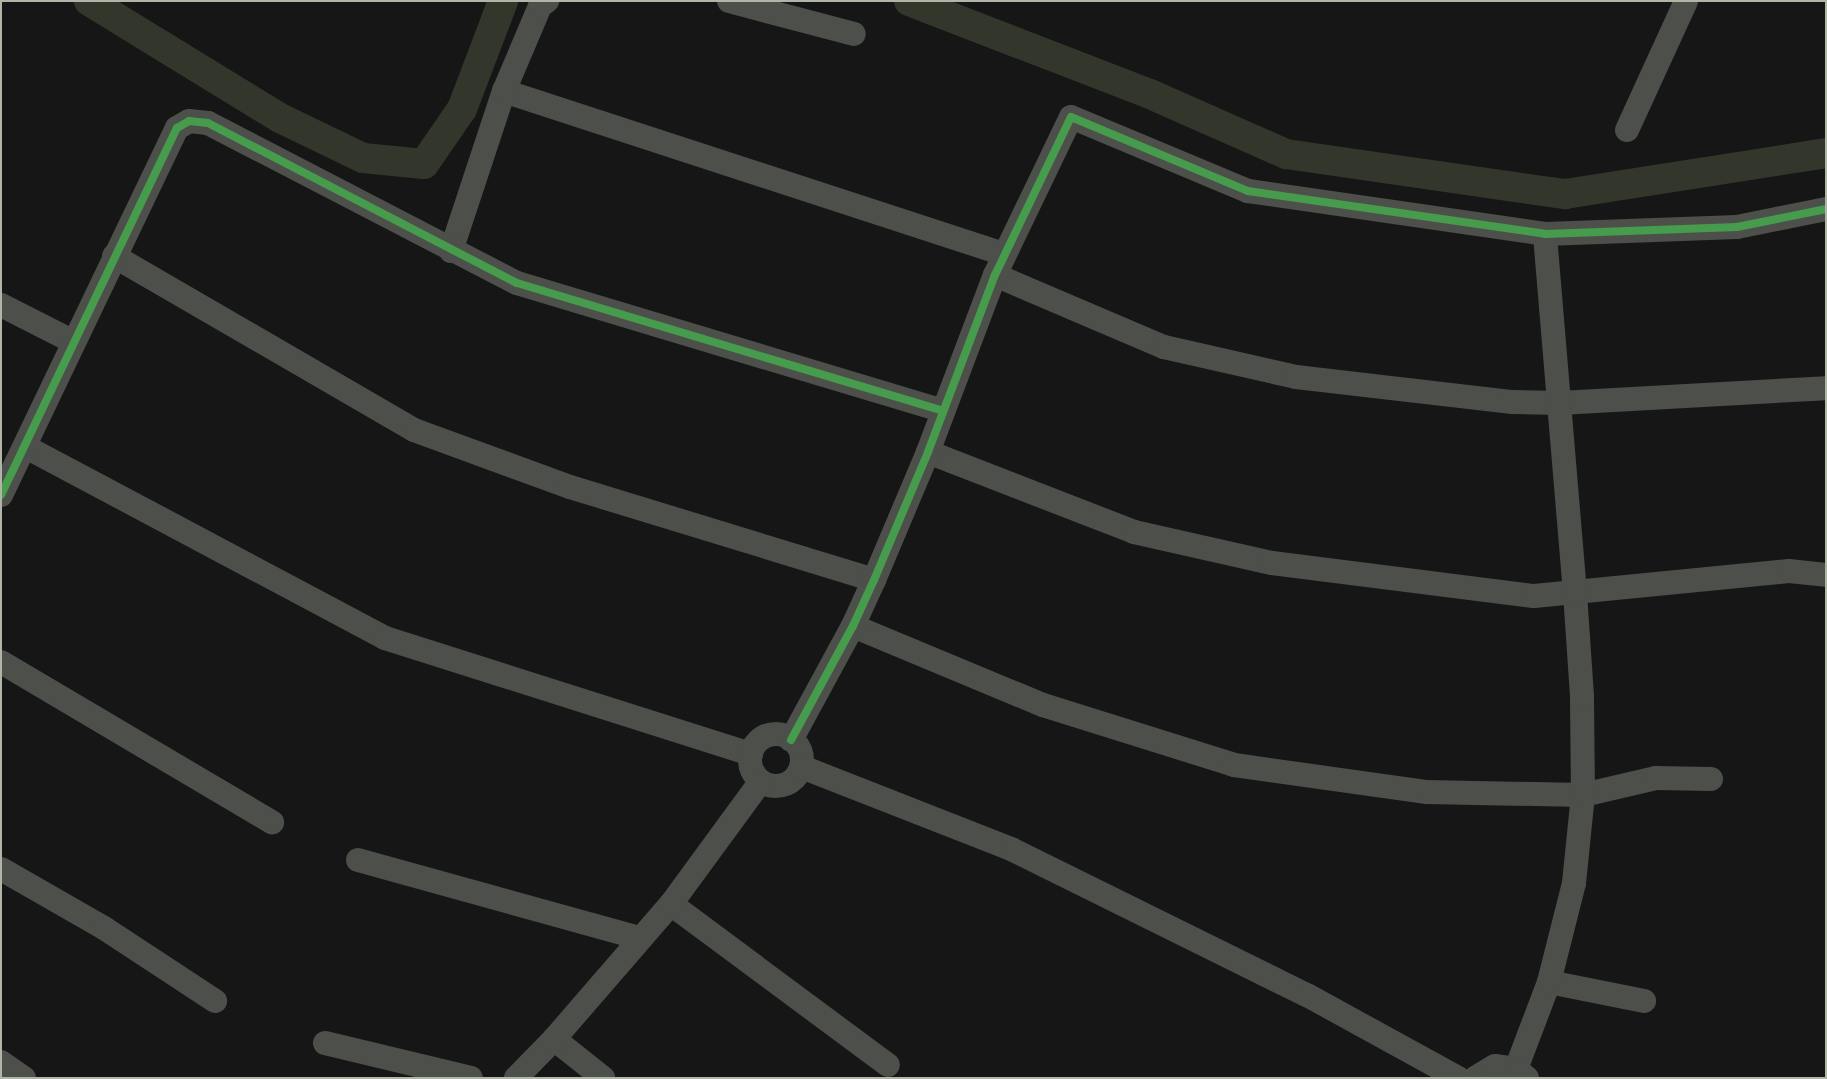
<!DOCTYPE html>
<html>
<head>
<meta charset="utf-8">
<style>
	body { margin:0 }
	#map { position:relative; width:1827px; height:1079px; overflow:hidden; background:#161616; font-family:"Exo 2",sans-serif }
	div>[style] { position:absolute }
	.canal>* { height:30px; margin:-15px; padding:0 15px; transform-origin:15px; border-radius:15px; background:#33372b }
	.minor>* { height:24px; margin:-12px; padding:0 12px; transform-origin:12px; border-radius:12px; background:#4d4f4b }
	.minor>.ring { margin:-12px; padding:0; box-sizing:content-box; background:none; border:24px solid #4d4f4b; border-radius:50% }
	.cycleway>* { height:8px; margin:-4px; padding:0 4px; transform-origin:4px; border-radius:4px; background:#469c4c }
	span { translate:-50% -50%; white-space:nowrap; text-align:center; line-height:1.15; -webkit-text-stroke:4px #111210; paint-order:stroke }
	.frame { position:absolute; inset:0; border:2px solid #afb6a8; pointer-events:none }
</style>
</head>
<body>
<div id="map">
	<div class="canal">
		<i style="left:89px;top:1px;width:224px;rotate:31.5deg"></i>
		<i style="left:280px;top:118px;width:92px;rotate:25.7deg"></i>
		<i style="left:363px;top:158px;width:61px;rotate:5.6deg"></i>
		<i style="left:424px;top:164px;width:67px;rotate:-55.4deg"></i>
		<i style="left:462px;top:109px;width:116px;rotate:-69.2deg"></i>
		<i style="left:909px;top:1px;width:258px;rotate:21.1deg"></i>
		<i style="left:1150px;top:94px;width:149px;rotate:23.8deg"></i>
		<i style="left:1286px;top:154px;width:282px;rotate:8.2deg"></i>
		<i style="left:1565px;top:194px;width:264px;rotate:-8.9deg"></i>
	</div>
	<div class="minor">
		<i style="left:729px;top:1px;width:129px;rotate:14.8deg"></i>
		<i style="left:504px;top:91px;width:526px;rotate:18.06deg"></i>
		<i style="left:1627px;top:130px;width:142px;rotate:-65.4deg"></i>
		<i style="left:451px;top:251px;width:169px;rotate:-71.7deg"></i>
		<i style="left:504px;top:91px;width:92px;rotate:-67deg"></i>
		<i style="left:540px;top:6px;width:9px;rotate:-36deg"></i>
		<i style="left:114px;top:256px;width:347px;rotate:30.1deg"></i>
		<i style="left:414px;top:430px;width:166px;rotate:20.1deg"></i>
		<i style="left:570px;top:487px;width:318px;rotate:17deg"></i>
		<i style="left:995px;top:275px;width:184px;rotate:23.1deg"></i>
		<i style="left:1164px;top:347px;width:135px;rotate:12.8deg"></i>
		<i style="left:1296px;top:377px;width:218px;rotate:6.6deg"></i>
		<i style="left:1513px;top:402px;width:47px;rotate:1.2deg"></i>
		<i style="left:1560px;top:403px;width:266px;rotate:-3.2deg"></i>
		<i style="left:1px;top:305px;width:80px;rotate:26.9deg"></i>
		<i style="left:26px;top:447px;width:407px;rotate:28deg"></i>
		<i style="left:385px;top:638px;width:384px;rotate:17.6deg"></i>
		<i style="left:928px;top:452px;width:221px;rotate:21.2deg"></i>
		<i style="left:1134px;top:532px;width:141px;rotate:12.7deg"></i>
		<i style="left:1272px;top:563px;width:264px;rotate:7.2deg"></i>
		<i style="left:1534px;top:596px;width:256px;rotate:-5.6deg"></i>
		<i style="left:1789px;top:571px;width:37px;rotate:6deg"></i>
		<i style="left:1px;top:495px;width:407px;rotate:-64.4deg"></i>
		<i style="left:177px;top:128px;width:14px;rotate:-30deg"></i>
		<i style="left:189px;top:121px;width:19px;rotate:6deg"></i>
		<i style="left:208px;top:123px;width:348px;rotate:27.4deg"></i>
		<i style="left:517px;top:283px;width:445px;rotate:16.7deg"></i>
		<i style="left:853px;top:626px;width:206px;rotate:22.6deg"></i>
		<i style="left:1043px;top:705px;width:200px;rotate:17.4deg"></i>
		<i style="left:1234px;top:765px;width:195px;rotate:8deg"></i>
		<i style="left:1427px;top:792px;width:156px;rotate:1.1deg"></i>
		<i style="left:1583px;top:795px;width:75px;rotate:-13.1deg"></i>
		<i style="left:1656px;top:778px;width:55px;rotate:1deg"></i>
		<i style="left:1px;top:662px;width:315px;rotate:30.6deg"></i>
		<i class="ring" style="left:750px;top:734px;width:28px;height:28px"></i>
		<i style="left:791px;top:740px;width:130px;rotate:-61.5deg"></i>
		<i style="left:853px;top:626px;width:51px;rotate:-65.5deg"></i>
		<i style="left:874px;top:580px;width:139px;rotate:-67.1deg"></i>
		<i style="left:928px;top:452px;width:189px;rotate:-69.3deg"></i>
		<i style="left:995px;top:275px;width:175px;rotate:-64.3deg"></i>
		<i style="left:1071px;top:117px;width:192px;rotate:22.7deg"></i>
		<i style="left:1248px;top:191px;width:300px;rotate:8.2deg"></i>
		<i style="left:1545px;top:234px;width:192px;rotate:-2.1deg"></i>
		<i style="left:1737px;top:227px;width:91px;rotate:-11.4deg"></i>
		<i style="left:802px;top:767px;width:225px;rotate:21.4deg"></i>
		<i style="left:1011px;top:849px;width:330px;rotate:26.3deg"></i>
		<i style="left:1307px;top:995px;width:172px;rotate:28.8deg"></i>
		<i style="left:358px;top:860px;width:293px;rotate:15.5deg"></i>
		<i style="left:1px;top:869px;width:119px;rotate:29.8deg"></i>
		<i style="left:104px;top:928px;width:133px;rotate:33.3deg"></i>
		<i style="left:671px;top:904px;width:270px;rotate:36.6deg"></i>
		<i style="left:1549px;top:982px;width:97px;rotate:11.3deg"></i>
		<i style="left:554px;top:1039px;width:63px;rotate:38.5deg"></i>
		<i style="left:325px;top:1043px;width:150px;rotate:13.5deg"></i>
		<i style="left:1px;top:1062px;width:28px;rotate:35deg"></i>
		<i style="left:1516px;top:1069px;width:93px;rotate:-69.2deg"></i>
		<i style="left:1549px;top:982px;width:102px;rotate:-75.8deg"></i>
		<i style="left:1574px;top:883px;width:88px;rotate:-84.2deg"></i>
		<i style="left:1583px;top:795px;width:99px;rotate:-90.6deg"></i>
		<i style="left:1582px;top:696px;width:103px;rotate:-93.9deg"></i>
		<i style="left:1575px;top:593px;width:360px;rotate:-94.8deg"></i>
		<i style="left:516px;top:1078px;width:54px;rotate:-45.7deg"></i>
		<i style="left:554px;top:1039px;width:179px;rotate:-49.1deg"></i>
		<i style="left:671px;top:904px;width:152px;rotate:-53.8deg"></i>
		<i style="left:1475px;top:1078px;width:23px;rotate:-31deg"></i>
		<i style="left:1495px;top:1066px;width:21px;rotate:8deg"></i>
		<i style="left:1516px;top:1069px;width:14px;rotate:39deg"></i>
	</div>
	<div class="cycleway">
		<i style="left:1px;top:495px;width:407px;rotate:-64.4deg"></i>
		<i style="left:177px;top:128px;width:14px;rotate:-30deg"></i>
		<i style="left:189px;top:121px;width:19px;rotate:6deg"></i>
		<i style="left:208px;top:123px;width:348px;rotate:27.4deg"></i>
		<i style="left:517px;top:283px;width:445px;rotate:16.7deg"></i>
		<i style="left:791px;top:740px;width:130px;rotate:-61.5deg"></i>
		<i style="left:853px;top:626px;width:51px;rotate:-65.5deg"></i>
		<i style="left:874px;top:580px;width:139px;rotate:-67.1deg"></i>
		<i style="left:928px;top:452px;width:189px;rotate:-69.3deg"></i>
		<i style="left:995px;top:275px;width:175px;rotate:-64.3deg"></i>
		<i style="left:1071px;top:117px;width:192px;rotate:22.7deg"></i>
		<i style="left:1248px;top:191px;width:300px;rotate:8.2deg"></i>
		<i style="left:1545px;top:234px;width:192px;rotate:-2.1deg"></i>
		<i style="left:1737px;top:227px;width:91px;rotate:-11.4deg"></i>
	</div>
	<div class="frame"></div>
</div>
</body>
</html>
